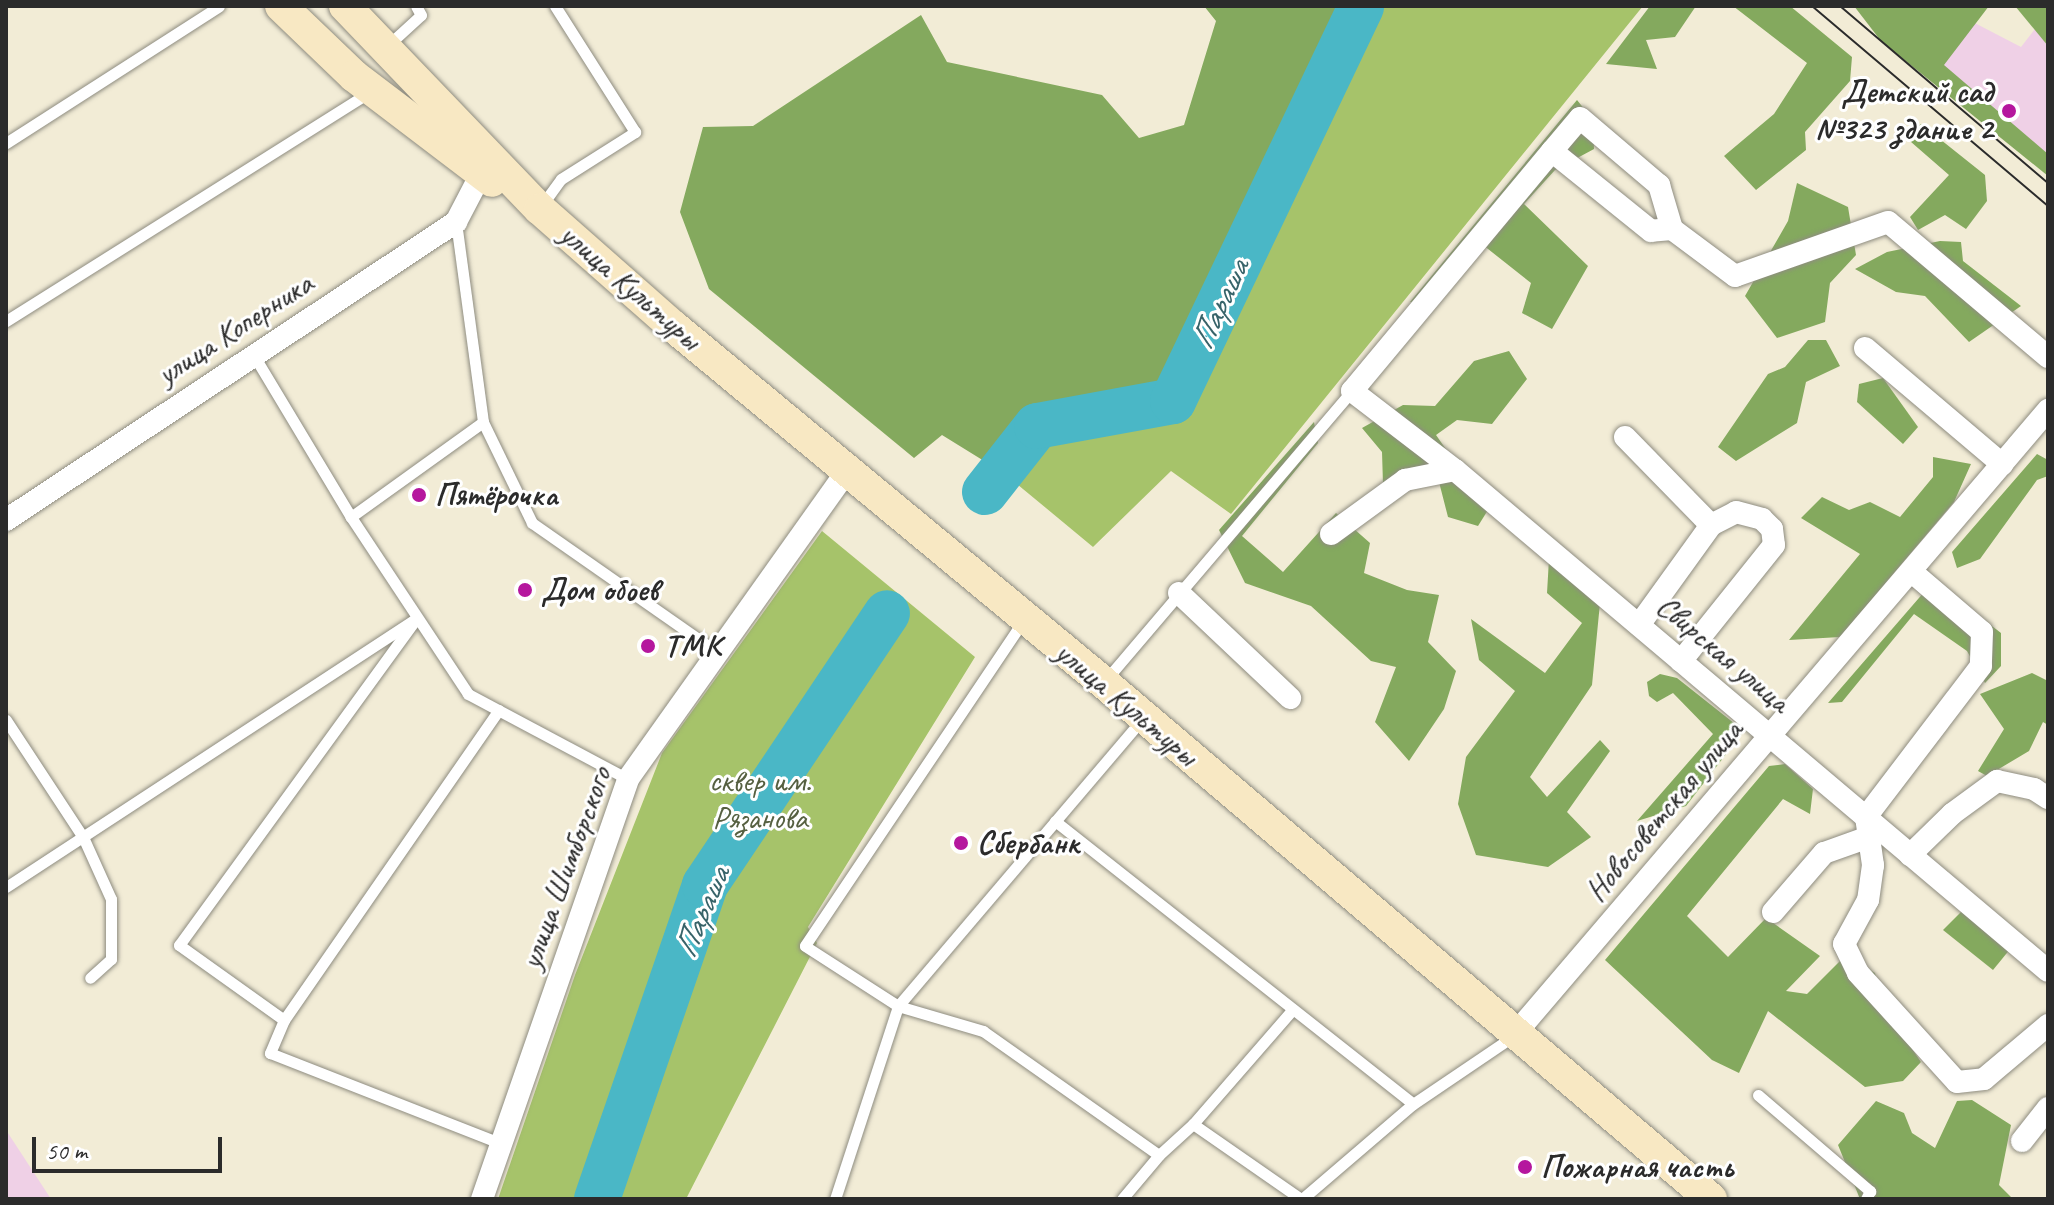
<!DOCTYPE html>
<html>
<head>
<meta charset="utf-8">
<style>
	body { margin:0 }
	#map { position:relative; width:2054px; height:1205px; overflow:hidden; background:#f2ecd6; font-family:Caveat,sans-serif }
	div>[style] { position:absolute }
	.built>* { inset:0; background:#efd0e6 }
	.green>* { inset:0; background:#a6c36a }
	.forest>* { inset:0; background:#84a95e }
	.river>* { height:46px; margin:-23px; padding:0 23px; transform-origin:23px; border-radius:23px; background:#4ab7c6 }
	.roads { filter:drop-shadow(0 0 2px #8e8c80) drop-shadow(0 0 2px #8e8c80) }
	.lane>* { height:11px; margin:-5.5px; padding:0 5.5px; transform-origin:5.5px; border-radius:5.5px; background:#fff }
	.street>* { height:22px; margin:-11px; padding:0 11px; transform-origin:11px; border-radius:11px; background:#fff }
	.secondary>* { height:32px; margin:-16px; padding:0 16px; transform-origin:16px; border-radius:16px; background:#f8e8c3 }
	.tram>* { height:2px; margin:-1px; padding:0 1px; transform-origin:1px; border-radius:1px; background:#2b2b2b }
	.dots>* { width:22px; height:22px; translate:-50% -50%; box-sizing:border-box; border:4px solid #fff; border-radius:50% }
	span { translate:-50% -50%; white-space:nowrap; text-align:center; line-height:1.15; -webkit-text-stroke:6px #fff; paint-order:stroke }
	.poi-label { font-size:32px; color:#2b2b2b; font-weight:700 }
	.right { translate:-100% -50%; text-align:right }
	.left { translate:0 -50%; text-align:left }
	.street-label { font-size:32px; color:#2b2b2b }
	.park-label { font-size:32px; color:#566041 }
	.water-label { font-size:34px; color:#376369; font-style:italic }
	.frame { position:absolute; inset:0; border:8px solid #2b2b2b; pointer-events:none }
	.scale { position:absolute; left:32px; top:1137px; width:190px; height:36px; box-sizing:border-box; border:4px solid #2b2b2b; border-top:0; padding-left:10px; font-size:24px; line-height:28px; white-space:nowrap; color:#2b2b2b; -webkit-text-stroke:6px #fff; paint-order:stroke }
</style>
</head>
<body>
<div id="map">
	<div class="built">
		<i style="clip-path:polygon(1926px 6px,1942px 6px,2021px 47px,2048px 12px,2048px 172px,1892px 50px)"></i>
		<i style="clip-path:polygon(6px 1130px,51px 1199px,6px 1199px)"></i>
	</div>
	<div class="green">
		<i style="clip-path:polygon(1363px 6px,1643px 6px,1231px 514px,1171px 471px,1093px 547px,1005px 474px,1040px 429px,1175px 404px)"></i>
		<i style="clip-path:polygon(822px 531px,975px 657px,808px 927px,817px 943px,686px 1199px,498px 1199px,575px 975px,662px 753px)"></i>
	</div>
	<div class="forest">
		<i style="clip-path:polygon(1204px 6px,1355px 6px,1170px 399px,1037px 423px,997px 469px,942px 435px,914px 458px,709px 289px,680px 212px,703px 127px,753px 126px,921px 15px,947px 62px,1102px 95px,1139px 138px,1184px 125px,1216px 21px)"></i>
		<i style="clip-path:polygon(1650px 6px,1696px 6px,1675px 37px,1646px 40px,1657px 69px,1606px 64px)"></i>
		<i style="clip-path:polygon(1733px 6px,1790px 6px,1852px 57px,1850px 81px,1805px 132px,1806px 150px,1756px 190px,1724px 156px,1774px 114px,1807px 63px)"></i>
		<i style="clip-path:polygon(1854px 6px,1989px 6px,1944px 65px,2048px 154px,2048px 176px,1881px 41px)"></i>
		<i style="clip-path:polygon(2015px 6px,2048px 6px,2048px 46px)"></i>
		<i style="clip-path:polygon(1577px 100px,1593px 120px,1594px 149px,1555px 170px,1524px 204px,1588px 266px,1552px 329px,1522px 313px,1531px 283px,1483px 245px,1431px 304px,1410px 302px)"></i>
		<i style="clip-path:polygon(1921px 124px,1985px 175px,1987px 201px,1966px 229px,1945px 215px,1918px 230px,1910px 217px,1949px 175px,1903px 135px)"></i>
		<i style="clip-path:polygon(1797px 183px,1848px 207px,1856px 255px,1830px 283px,1825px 322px,1777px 338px,1745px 296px,1788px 221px)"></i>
		<i style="clip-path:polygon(1940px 241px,1961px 242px,1963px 261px,2021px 306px,1969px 342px,1925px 296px,1896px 292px,1855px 269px,1887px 252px)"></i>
		<i style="clip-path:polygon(1808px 340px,1826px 340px,1840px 366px,1806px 382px,1797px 423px,1736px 461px,1718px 447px,1768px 374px,1785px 367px)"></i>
		<i style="clip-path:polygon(1509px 351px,1527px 379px,1492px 424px,1457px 420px,1436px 435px,1488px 510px,1478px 526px,1448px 517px,1439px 482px,1383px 484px,1382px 452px,1362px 428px,1403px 405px,1435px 406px,1474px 361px)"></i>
		<i style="clip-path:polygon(1883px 378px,1918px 427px,1903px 444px,1857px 402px,1859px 384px)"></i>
		<i style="clip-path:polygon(1314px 422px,1318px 443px,1242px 536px,1283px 572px,1336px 513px,1370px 543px,1364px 573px,1407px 590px,1439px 595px,1428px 642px,1456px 671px,1444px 709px,1409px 761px,1375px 722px,1396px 667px,1371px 661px,1311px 606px,1245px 583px,1219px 530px)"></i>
		<i style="clip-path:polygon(2037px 454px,2048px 460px,2048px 476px,2037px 480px,1980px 559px,1957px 568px,1952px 552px)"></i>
		<i style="clip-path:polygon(1933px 457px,1971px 464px,1954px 502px,1840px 637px,1789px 640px,1860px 554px,1801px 518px,1822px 497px,1849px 510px,1870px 502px,1900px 517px,1933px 477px)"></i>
		<i style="clip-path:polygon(1549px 559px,1600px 603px,1592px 685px,1530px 777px,1547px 797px,1600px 740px,1610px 751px,1567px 812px,1591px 837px,1548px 867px,1476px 855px,1458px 804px,1466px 757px,1515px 691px,1479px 660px,1471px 619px,1545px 673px,1582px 623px,1547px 593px)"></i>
		<i style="clip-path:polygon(1925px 591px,1953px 596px,2001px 633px,2001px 666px,1985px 683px,1967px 651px,1914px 614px,1842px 702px,1828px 703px)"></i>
		<i style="clip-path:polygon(2032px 673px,2048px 681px,2048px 725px,2043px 722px,2029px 751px,1987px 776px,1978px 771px,2004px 729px,1980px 694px)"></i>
		<i style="clip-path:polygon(1660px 674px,1677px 678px,1744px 731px,1686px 806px,1637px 821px,1713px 734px,1673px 693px,1657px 702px,1649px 696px,1647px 682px)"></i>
		<i style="clip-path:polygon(1785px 764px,1813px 789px,1810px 814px,1783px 799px,1687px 916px,1728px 957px,1766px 918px,1820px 956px,1786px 991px,1807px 994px,1846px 955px,1875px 973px,1881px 1003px,1921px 1062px,1903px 1081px,1865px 1087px,1768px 1011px,1739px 1073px,1712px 1060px,1605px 960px,1769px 766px)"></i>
		<i style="clip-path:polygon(1964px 909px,2011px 948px,1993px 970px,1943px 930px)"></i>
		<i style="clip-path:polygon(1972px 1100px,2011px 1125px,1999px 1185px,2013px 1199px,1860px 1199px,1838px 1145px,1876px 1101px,1904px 1113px,1912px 1133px,1935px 1148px,1957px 1101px)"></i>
	</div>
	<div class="river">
		<i style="left:985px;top:492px;width:84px;rotate:-51.8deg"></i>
		<i style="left:1037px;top:426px;width:138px;rotate:-10.4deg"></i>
		<i style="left:1173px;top:401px;width:437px;rotate:-64.5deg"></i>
		<i style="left:597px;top:1199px;width:332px;rotate:-71deg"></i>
		<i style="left:705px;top:885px;width:327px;rotate:-56.2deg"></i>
	</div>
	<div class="roads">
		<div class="lane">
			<i style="left:386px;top:47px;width:47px;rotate:-42.4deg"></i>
			<i style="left:421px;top:15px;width:10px;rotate:-119deg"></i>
			<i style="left:6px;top:143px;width:253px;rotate:-32.7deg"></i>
			<i style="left:542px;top:205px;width:32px;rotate:-54deg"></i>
			<i style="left:561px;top:179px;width:88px;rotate:-32.4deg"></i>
			<i style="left:635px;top:132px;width:149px;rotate:-122.4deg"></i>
			<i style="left:456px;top:222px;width:202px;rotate:82.3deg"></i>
			<i style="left:483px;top:422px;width:112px;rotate:64.1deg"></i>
			<i style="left:532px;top:523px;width:229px;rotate:34.9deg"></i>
			<i style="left:6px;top:321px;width:431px;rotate:-32.2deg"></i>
			<i style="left:253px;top:354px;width:190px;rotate:59deg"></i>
			<i style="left:483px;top:422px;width:163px;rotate:144.3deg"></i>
			<i style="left:351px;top:517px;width:212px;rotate:56.5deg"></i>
			<i style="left:468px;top:694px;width:181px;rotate:28deg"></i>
			<i style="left:1023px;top:621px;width:391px;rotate:123.9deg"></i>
			<i style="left:805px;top:946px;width:111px;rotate:32.8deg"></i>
			<i style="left:898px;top:1006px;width:89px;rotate:16.4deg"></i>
			<i style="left:983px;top:1031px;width:215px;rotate:35.2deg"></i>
			<i style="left:1104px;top:682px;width:382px;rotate:-49.6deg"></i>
			<i style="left:6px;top:720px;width:140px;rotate:56.7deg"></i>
			<i style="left:83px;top:837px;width:68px;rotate:65.7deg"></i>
			<i style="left:111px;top:899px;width:60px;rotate:90deg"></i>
			<i style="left:111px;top:959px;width:28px;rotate:138deg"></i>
			<i style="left:1055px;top:821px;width:456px;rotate:38.3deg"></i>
			<i style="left:6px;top:887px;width:490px;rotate:-33.2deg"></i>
			<i style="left:416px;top:619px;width:403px;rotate:126deg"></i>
			<i style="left:179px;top:945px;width:129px;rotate:35.5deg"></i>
			<i style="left:284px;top:1020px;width:36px;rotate:113deg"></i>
			<i style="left:270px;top:1053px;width:249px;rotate:21.4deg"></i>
			<i style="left:284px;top:1020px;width:377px;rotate:-55.3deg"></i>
			<i style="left:1758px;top:1095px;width:148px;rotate:40.6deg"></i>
			<i style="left:1870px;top:1191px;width:9px;rotate:117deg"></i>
			<i style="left:1193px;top:1124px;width:152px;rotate:-49deg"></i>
			<i style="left:835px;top:1199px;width:203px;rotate:-71.9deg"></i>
			<i style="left:898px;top:1006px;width:377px;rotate:-49.6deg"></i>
			<i style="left:1122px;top:1199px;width:57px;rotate:-49.9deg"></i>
			<i style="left:1159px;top:1155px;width:46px;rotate:-42.4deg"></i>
			<i style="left:1193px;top:1124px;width:131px;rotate:34.8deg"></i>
			<i style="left:1302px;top:1199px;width:146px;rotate:-40.6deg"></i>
			<i style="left:1413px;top:1104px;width:123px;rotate:-34.1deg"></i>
		</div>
		<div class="street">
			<i style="left:1552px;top:151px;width:43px;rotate:-49.7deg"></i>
			<i style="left:1580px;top:118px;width:104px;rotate:40.3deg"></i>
			<i style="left:1659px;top:185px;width:46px;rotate:73.5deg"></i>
			<i style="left:1865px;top:348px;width:180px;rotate:40.3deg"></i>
			<i style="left:2048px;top:357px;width:209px;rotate:-139.8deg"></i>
			<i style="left:1888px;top:222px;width:162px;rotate:160.6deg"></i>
			<i style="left:1735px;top:276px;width:79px;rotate:-143.3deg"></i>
			<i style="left:1672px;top:229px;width:21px;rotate:175deg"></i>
			<i style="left:1651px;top:231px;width:127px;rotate:-141.1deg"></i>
			<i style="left:1552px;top:151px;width:312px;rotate:129.8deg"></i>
			<i style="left:1352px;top:391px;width:130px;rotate:37.5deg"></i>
			<i style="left:1455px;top:470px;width:776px;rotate:40.19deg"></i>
			<i style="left:1625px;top:437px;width:123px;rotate:45.7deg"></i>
			<i style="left:6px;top:520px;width:540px;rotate:-33.51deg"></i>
			<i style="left:456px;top:222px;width:54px;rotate:-62.5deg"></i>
			<i style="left:1331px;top:534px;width:92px;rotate:-36.1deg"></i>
			<i style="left:1405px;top:480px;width:51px;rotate:-11.3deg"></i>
			<i style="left:1912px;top:572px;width:92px;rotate:40.6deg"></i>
			<i style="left:1982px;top:632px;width:34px;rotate:92deg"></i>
			<i style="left:1981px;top:666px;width:190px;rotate:127.3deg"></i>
			<i style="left:1866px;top:817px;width:49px;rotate:81.7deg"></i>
			<i style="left:1873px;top:865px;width:35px;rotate:98deg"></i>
			<i style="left:1868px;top:900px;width:50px;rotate:118.6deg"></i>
			<i style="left:1844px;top:944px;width:32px;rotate:64deg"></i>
			<i style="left:1858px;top:973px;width:147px;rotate:47.8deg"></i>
			<i style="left:1957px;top:1082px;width:27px;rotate:-6deg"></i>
			<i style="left:1984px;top:1079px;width:84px;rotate:-40.2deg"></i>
			<i style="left:1179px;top:593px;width:153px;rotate:43.4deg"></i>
			<i style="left:1639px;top:625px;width:123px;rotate:-54.2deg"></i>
			<i style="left:1711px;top:525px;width:28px;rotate:-27deg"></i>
			<i style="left:1736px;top:512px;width:27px;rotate:15deg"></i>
			<i style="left:1762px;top:519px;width:14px;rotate:45deg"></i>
			<i style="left:1772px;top:529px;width:16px;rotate:83deg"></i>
			<i style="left:1774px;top:545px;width:149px;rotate:128.7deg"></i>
			<i style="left:1910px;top:855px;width:59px;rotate:-44.3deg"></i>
			<i style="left:1952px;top:814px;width:56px;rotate:-36.3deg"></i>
			<i style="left:1997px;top:781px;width:38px;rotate:12deg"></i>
			<i style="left:2034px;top:789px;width:17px;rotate:33deg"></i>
			<i style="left:1773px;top:912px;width:78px;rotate:-49.2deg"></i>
			<i style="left:1824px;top:853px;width:48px;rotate:-19.6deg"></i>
			<i style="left:1515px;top:1034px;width:821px;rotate:-49.5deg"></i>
			<i style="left:2022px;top:1141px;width:42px;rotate:-51.8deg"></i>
			<i style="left:482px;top:1199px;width:445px;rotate:-70.8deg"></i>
			<i style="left:628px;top:779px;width:380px;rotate:-54.6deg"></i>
		</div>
		<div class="secondary">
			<i style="left:281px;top:6px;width:101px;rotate:43.8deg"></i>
			<i style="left:354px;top:76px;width:173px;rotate:37.3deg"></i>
			<i style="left:345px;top:6px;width:281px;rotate:46.2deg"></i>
			<i style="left:540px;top:209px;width:179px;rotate:41.4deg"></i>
			<i style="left:674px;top:327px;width:558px;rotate:39.62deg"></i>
			<i style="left:1104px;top:683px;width:797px;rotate:40.37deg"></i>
		</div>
	</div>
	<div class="tram">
		<i style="left:1812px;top:6px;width:309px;rotate:40.3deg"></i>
		<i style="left:1840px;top:6px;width:273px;rotate:40.4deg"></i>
	</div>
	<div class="dots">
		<i style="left:2009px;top:111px;background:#b5179e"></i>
		<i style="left:419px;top:495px;background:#b5179e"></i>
		<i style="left:525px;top:590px;background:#b5179e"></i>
		<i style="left:648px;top:646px;background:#b5179e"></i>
		<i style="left:961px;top:843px;background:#b5179e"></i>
		<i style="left:1525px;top:1167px;background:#b5179e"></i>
	</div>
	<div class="poi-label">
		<span class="right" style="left:1993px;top:111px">Детский сад<br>№323 здание 2</span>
		<span class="left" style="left:435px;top:495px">Пятёрочка</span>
		<span class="left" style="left:541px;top:590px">Дом обоев</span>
		<span class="left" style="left:664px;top:646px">ТМК</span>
		<span class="left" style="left:977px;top:843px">Сбербанк</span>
		<span class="left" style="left:1541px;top:1167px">Пожарная часть</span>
	</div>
	<div class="street-label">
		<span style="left:630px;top:287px;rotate:41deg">улица Культуры</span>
		<span style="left:235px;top:329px;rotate:-33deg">улица Коперника</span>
		<span style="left:1723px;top:654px;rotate:40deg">Свирская улица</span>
		<span style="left:1126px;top:704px;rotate:40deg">улица Культуры</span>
		<span style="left:1664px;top:811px;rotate:-50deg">Новосоветская улица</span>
		<span style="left:566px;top:868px;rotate:-70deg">улица Шимборского</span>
	</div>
	<div class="park-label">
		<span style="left:760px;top:800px">сквер им.<br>Рязанова</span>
	</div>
	<div class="water-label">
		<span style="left:1219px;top:304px;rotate:-65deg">Параша</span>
		<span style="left:701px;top:912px;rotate:-67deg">Параша</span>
	</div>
	<div class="frame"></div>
	<div class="scale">50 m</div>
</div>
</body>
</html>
